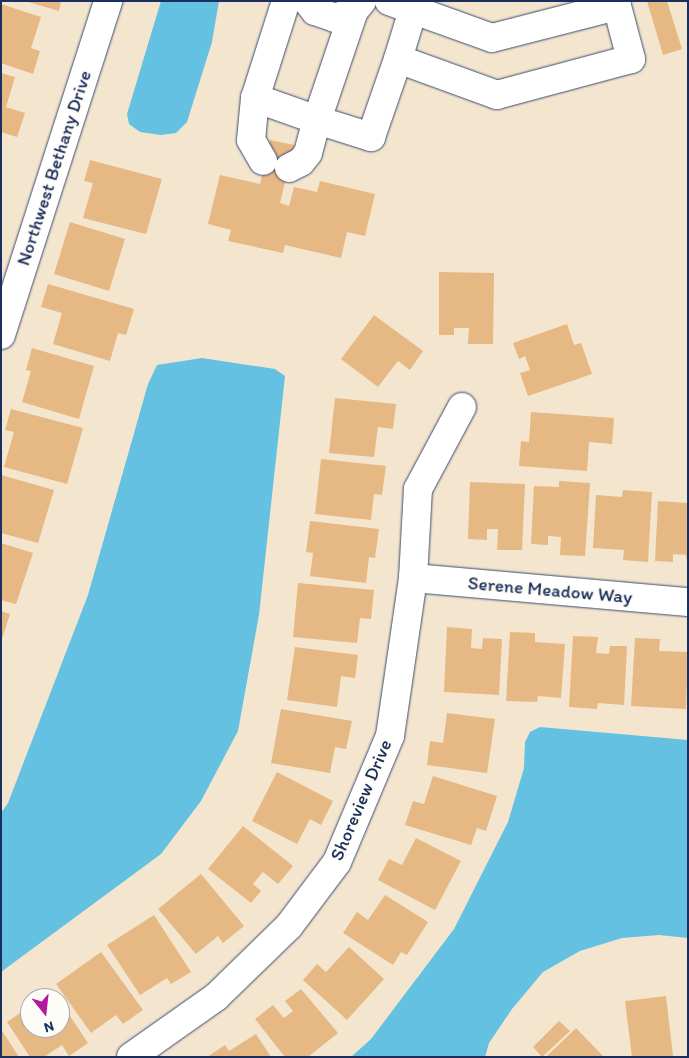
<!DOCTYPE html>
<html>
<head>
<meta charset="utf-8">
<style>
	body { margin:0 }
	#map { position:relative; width:689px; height:1058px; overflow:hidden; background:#f4e6ce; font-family:Itim,sans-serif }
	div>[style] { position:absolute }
	.water>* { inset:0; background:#64c1e2 }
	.building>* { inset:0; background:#e5b884 }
	.roads { filter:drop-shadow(0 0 1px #3c4a6f) drop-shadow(0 0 1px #3c4a6f) }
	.minor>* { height:28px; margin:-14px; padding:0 14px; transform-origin:14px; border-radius:14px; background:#fff }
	span { translate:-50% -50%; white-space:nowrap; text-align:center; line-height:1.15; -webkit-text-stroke:4.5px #fdfcf7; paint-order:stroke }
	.street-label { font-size:19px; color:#1b2f5e }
	.frame { position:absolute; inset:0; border:2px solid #1b2f5e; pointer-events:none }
	.north { position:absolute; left:20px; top:988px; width:50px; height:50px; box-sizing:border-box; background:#fdfcf7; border:1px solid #a3aaba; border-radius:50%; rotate:164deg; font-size:14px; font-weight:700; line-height:20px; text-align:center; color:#1b2f5e }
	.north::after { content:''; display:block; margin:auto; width:18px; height:22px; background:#b5179e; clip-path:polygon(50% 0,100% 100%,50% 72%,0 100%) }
</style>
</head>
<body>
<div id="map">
	<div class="water">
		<i style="clip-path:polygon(161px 1px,219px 1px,212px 42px,187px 122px,176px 133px,161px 135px,140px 132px,129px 124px,127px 114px)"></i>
		<i style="clip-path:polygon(202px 358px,275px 369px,285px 376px,259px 615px,238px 731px,201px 801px,161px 854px,1px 972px,1px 813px,8px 803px,88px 595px,148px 384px,157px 365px)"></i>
		<i style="clip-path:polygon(540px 727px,688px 740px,688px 938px,659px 935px,622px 938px,580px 951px,543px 972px,512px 1009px,489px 1043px,485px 1057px,351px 1057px,371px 1039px,454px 929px,508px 822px,524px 768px,525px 742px,530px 732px)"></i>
	</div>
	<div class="building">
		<i style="clip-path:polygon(25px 1px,61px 1px,59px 11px)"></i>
		<i style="clip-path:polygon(647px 1px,667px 1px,682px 49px,663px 55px)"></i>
		<i style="clip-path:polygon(1px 4px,41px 17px,31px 48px,40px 51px,33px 74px,1px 63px)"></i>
		<i style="clip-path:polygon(1px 73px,15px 77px,6px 107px,25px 113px,17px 137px,1px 132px)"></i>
		<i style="clip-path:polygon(270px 140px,294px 145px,280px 203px,289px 206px,294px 187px,317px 192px,320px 181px,375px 194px,365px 236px,347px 232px,341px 258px,285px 245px,283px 253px,228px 241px,231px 230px,208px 224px,220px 175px,260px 184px)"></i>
		<i style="clip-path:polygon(90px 160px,162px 179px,146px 234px,83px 218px,93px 183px,84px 181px)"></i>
		<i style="clip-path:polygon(70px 222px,125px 239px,109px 291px,54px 274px)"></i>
		<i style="clip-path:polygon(439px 272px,494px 273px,493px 344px,468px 344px,469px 328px,454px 328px,454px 335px,439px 335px)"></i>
		<i style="clip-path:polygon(48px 284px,134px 309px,126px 335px,118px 333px,110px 361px,53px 344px,62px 313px,41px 307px)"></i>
		<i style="clip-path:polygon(374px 315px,423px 351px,410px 370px,398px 361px,378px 387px,341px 359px)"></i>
		<i style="clip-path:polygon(567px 324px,574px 345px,581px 343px,592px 374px,528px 396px,520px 373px,530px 370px,525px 356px,519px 359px,513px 343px)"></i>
		<i style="clip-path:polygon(32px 348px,94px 366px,79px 419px,22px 402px,31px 371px,26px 370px)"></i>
		<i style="clip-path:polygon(335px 398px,396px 404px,393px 429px,378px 427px,374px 457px,329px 453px)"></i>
		<i style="clip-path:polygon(11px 409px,83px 428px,67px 484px,4px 467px,14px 432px,5px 430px)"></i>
		<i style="clip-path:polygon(531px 412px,614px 418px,612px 444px,589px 442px,587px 471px,519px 466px,521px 441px,529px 442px)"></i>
		<i style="clip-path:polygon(321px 459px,386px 466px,382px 495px,374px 494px,371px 520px,315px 514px)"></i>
		<i style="clip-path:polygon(1px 475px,54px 490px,38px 543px,1px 533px)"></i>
		<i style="clip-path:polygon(559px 481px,590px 483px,585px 556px,560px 555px,561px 537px,548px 536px,548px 545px,531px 544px,534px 486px,559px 487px)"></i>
		<i style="clip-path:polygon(470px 482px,525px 484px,522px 550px,497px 550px,498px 529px,487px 529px,487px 540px,468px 539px)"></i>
		<i style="clip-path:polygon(623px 490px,652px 492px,648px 562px,623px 560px,624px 550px,593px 548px,596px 495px,622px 497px)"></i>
		<i style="clip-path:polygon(658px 501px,688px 503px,688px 569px,686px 555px,673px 554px,673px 562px,655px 561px)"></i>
		<i style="clip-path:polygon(310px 521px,379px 529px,375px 558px,369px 557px,366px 583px,310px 576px,313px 553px,306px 552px)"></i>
		<i style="clip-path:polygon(1px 543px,33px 553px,16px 604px,1px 600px)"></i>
		<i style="clip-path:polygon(298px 583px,374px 590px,371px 619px,360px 618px,357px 643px,293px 637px)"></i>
		<i style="clip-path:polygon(1px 611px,10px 614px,2px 639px,1px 639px)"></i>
		<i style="clip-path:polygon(447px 627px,472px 629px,471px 648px,482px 649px,483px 638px,502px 639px,499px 695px,444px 692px)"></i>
		<i style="clip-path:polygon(510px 632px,535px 633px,535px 642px,565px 644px,561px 698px,538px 696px,537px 702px,506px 701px)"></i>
		<i style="clip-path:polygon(573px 636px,598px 637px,596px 653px,609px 654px,610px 646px,627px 646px,624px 705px,598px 703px,597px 709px,569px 707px)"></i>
		<i style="clip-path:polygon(635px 638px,660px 639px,659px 651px,688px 652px,686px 709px,631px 706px)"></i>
		<i style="clip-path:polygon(295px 647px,358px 655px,355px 678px,341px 676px,337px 707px,287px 700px)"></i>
		<i style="clip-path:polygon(281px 709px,352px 721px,346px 749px,335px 747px,330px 773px,271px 763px)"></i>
		<i style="clip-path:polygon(447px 713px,495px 719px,487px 773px,427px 765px,430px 741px,443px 743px)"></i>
		<i style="clip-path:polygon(277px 772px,333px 801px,321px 825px,310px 819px,297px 844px,252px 821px)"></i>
		<i style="clip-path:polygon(433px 776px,497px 796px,486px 831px,477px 828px,471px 845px,405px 825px,413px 801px,424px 804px)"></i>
		<i style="clip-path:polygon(243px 826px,293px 866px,278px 884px,263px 872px,253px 884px,261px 891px,251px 903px,208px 869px)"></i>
		<i style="clip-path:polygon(416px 838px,461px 861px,435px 910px,378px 880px,389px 859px,402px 865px)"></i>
		<i style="clip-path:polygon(201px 874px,244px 926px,223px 943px,218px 936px,196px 954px,158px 909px)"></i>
		<i style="clip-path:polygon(385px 895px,428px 922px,407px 955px,401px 952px,393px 965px,343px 933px,357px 912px,368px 920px)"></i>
		<i style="clip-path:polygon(154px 915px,191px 972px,171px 984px,167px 978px,140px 995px,107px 945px)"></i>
		<i style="clip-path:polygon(349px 947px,384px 979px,347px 1020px,303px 980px,317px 964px,326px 972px)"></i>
		<i style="clip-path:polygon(101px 952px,143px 1010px,123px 1024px,116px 1015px,91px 1033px,56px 984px)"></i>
		<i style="clip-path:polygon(301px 989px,338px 1033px,308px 1057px,285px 1057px,255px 1019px,273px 1005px,284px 1018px,293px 1011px,285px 1001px)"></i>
		<i style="clip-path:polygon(53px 991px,58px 998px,42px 998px)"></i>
		<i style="clip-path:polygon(666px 996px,673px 1056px,632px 1057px,625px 1001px)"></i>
		<i style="clip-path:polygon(60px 1001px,88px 1043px,69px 1056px,62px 1045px,44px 1057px,30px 1057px,7px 1022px,30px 1006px,30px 1028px,60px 1028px)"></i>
		<i style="clip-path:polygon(559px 1021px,570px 1031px,542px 1057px,533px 1047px)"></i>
		<i style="clip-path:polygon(576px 1028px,604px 1057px,546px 1057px)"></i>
		<i style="clip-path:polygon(1px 1029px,19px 1057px,1px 1057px)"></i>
		<i style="clip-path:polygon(256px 1034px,271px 1057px,207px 1057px,225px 1045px,229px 1051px)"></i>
	</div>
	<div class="roads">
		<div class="minor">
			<i style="left:286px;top:1px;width:102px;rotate:107.7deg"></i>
			<i style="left:255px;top:98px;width:66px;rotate:19.5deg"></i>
			<i style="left:317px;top:120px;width:115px;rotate:-71.3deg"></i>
			<i style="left:307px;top:1px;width:13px;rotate:51deg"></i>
			<i style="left:315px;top:11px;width:21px;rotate:19deg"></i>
			<i style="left:335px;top:18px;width:20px;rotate:-20deg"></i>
			<i style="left:354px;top:11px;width:13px;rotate:-51deg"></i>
			<i style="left:389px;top:1px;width:109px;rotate:19.8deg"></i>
			<i style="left:492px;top:38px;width:129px;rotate:-14.4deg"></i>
			<i style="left:617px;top:6px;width:55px;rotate:75.2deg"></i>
			<i style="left:631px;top:59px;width:139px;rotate:165deg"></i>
			<i style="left:497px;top:95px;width:105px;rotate:-160deg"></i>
			<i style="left:398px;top:59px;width:51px;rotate:-73deg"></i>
			<i style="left:255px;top:98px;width:42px;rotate:95.4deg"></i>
			<i style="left:251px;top:140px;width:24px;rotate:60deg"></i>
			<i style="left:289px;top:168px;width:13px;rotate:-27deg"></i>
			<i style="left:301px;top:162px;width:11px;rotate:-52deg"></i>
			<i style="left:308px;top:153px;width:34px;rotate:-75deg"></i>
			<i style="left:317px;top:120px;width:57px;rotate:17.5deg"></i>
			<i style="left:371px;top:137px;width:83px;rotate:-70.9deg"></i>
			<i style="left:1px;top:335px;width:351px;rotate:-72.2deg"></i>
			<i style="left:413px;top:578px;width:276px;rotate:5deg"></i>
			<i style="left:131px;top:1057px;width:104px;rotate:-35.2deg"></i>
			<i style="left:216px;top:997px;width:102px;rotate:-44.2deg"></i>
			<i style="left:289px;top:926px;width:80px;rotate:-53.1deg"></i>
			<i style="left:337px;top:862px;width:137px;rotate:-67.2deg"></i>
			<i style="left:390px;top:736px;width:160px;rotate:-81.7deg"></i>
			<i style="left:413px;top:578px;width:89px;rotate:-86.8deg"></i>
			<i style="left:418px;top:489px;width:93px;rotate:-61.8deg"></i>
		</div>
	</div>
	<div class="street-label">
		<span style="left:54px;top:168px;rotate:-72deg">Northwest Bethany Drive</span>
		<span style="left:550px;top:590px;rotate:5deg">Serene Meadow Way</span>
		<span style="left:361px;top:800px;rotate:-67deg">Shoreview Drive</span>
	</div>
	<div class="frame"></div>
	<div class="north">N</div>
</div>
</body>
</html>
